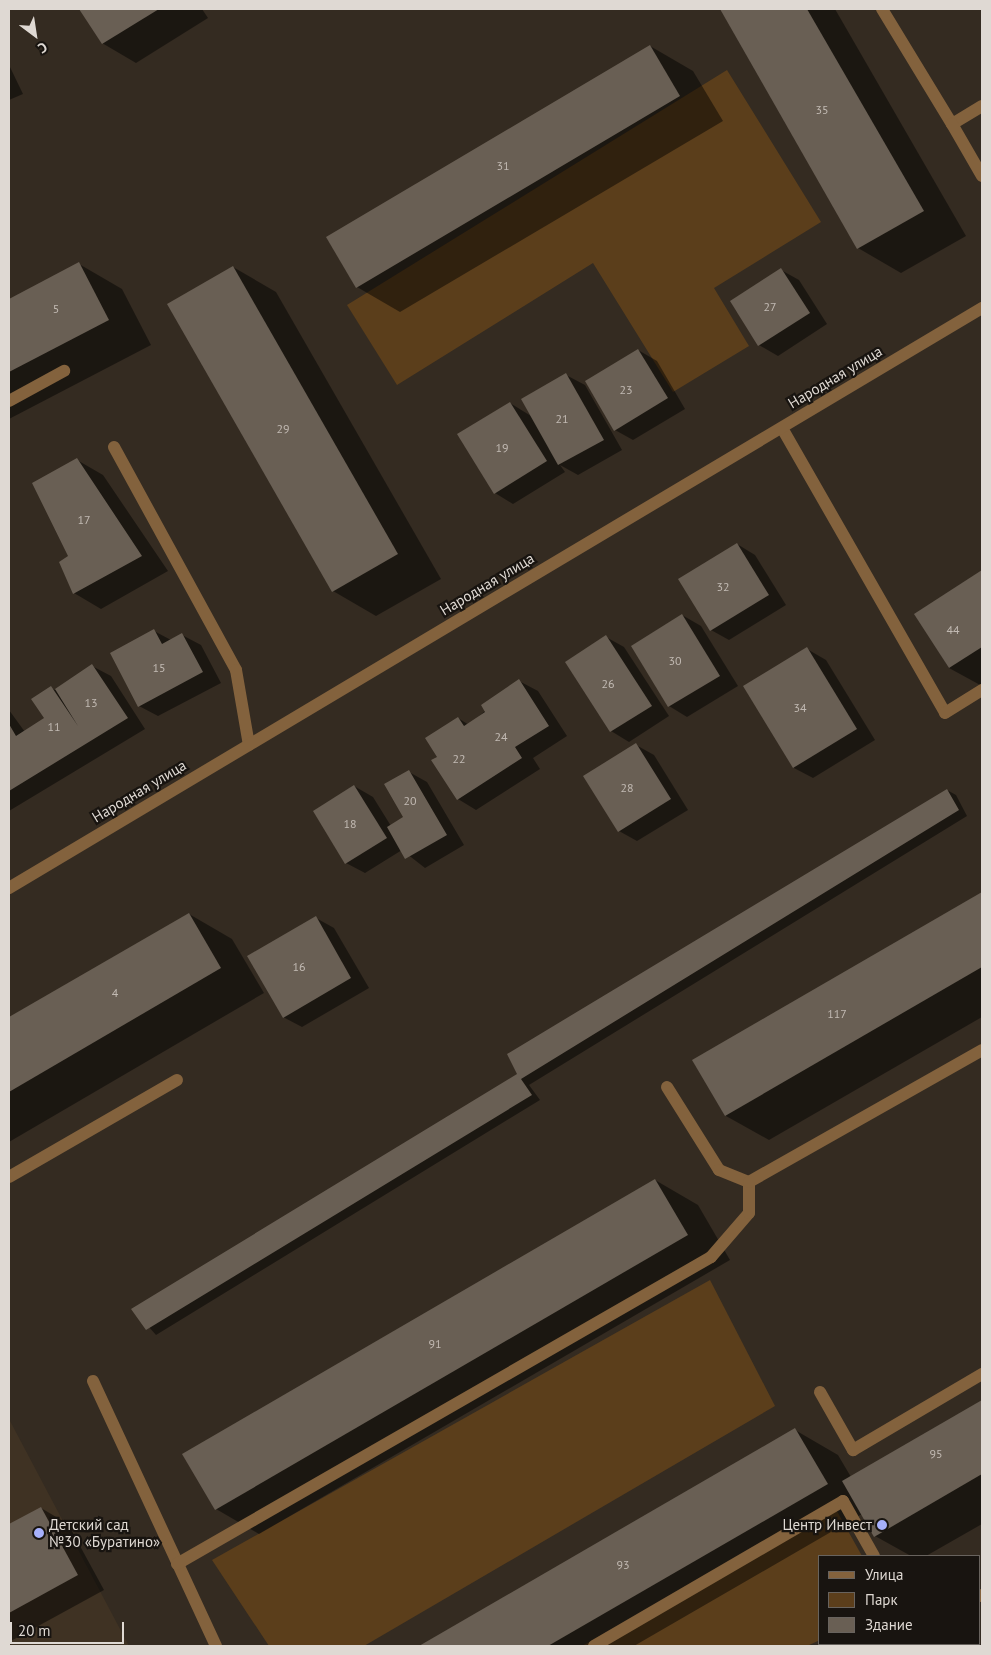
<!DOCTYPE html>
<html>
<head>
<meta charset="utf-8">
<style>
	body { margin:0 }
	#map { position:relative; width:991px; height:1655px; overflow:hidden; background:#342b21; font-family:"PT Sans",sans-serif }
	div>[style] { position:absolute }
	.built>* { inset:0; background:#3f3223 }
	.green>* { inset:0; background:#5b3e1b }
	.shadow>* { inset:0; background:#0007 }
	.building>* { inset:0; background:#695f54 }
	.minor>* { height:12px; margin:-6px; padding:0 6px; transform-origin:6px; border-radius:6px; background:#83623d }
	.dots>* { width:14px; height:14px; translate:-50% -50%; box-sizing:border-box; border:2px solid #181410; border-radius:50% }
	span { translate:-50% -50%; white-space:nowrap; text-align:center; line-height:1.15; -webkit-text-stroke:4.5px #181410; paint-order:stroke }
	.number-label { font-size:12px; color:#c2bab3 }
	.number-label span { -webkit-text-stroke-width:0 }
	.street-label { font-size:15px; color:#dfd9d3 }
	.poi-label { font-size:15px; color:#dfd9d3 }
	.left { translate:0 -50%; text-align:left }
	.right { translate:-100% -50%; text-align:right }
	.frame { position:absolute; inset:0; border:10px solid #dfd9d3; pointer-events:none }
	.legend { position:absolute; left:818px; top:1555px; width:162px; height:90px; box-sizing:border-box; background:#181410; border:1px solid #68635e; margin:0; padding:6px 9px; list-style:none; font-size:15px; color:#dfd9d3 }
	.legend li { display:flex; align-items:center; gap:10px; height:25px }
	.legend b { width:25px; border:1px solid #68635e }
	.north { position:absolute; left:10px; top:10px; width:50px; height:50px; -webkit-text-stroke:4px #181410; paint-order:stroke; rotate:149deg; font-size:14px; font-weight:700; line-height:20px; text-align:center; color:#dfd9d3 }
	.north::after { content:''; display:block; margin:auto; width:18px; height:22px; background:#dfd9d3; clip-path:polygon(50% 0,100% 100%,50% 72%,0 100%) }
	.scale { position:absolute; left:10px; top:1622px; width:114px; height:22px; box-sizing:border-box; border:2px solid #dfd9d3; border-top:0; padding-left:6px; font-size:15px; line-height:18px; white-space:nowrap; color:#dfd9d3; -webkit-text-stroke:4px #181410; paint-order:stroke }
</style>
</head>
<body>
<div id="map">
	<div class="built">
		<i style="clip-path:polygon(9px 1419px,129px 1646px,9px 1646px)"></i>
	</div>
	<div class="green">
		<i style="clip-path:polygon(727px 70px,821px 222px,714px 288px,749px 346px,673px 392px,593px 263px,397px 385px,347px 305px)"></i>
		<i style="clip-path:polygon(710px 1280px,775px 1406px,364px 1646px,269px 1646px,212px 1560px)"></i>
		<i style="clip-path:polygon(833px 1504px,862px 1556px,820px 1556px,820px 1640px,807px 1646px,582px 1646px)"></i>
	</div>
	<div class="shadow">
		<i style="clip-path:polygon(81px 9px,202px 9px,208px 18px,136px 63px,102px 43px)"></i>
		<i style="clip-path:polygon(721px 9px,835px 9px,966px 236px,901px 273px,858px 248px)"></i>
		<i style="clip-path:polygon(650px 46px,693px 71px,723px 121px,400px 312px,357px 287px)"></i>
		<i style="clip-path:polygon(9px 65px,23px 94px,9px 100px)"></i>
		<i style="clip-path:polygon(79px 264px,122px 289px,151px 345px,9px 419px,9px 300px)"></i>
		<i style="clip-path:polygon(233px 267px,276px 292px,441px 579px,376px 616px,333px 591px)"></i>
		<i style="clip-path:polygon(781px 270px,799px 280px,827px 324px,778px 356px,759px 345px)"></i>
		<i style="clip-path:polygon(638px 350px,657px 361px,685px 409px,633px 440px,615px 430px)"></i>
		<i style="clip-path:polygon(566px 375px,585px 385px,622px 450px,578px 475px,560px 465px,565px 472px,513px 504px,495px 493px,510px 403px,531px 416px)"></i>
		<i style="clip-path:polygon(77px 460px,103px 475px,168px 571px,101px 609px,74px 593px,60px 562px,69px 557px)"></i>
		<i style="clip-path:polygon(737px 544px,755px 555px,786px 605px,729px 640px,711px 630px)"></i>
		<i style="clip-path:polygon(982px 572px,982px 686px,949px 668px,916px 614px)"></i>
		<i style="clip-path:polygon(682px 615px,701px 626px,738px 686px,687px 717px,669px 706px)"></i>
		<i style="clip-path:polygon(154px 631px,171px 640px,182px 635px,201px 645px,221px 683px,158px 716px,139px 706px)"></i>
		<i style="clip-path:polygon(606px 637px,624px 647px,669px 716px,629px 742px,611px 731px)"></i>
		<i style="clip-path:polygon(807px 649px,826px 660px,875px 740px,813px 778px,794px 768px,745px 686px)"></i>
		<i style="clip-path:polygon(92px 666px,111px 676px,145px 729px,9px 811px,9px 710px,25px 732px,46px 719px,51px 688px,55px 690px)"></i>
		<i style="clip-path:polygon(519px 681px,538px 691px,567px 736px,533px 758px,540px 769px,476px 810px,458px 799px,439px 757px,458px 718px,469px 725px)"></i>
		<i style="clip-path:polygon(636px 745px,654px 755px,688px 810px,637px 841px,619px 831px)"></i>
		<i style="clip-path:polygon(409px 772px,427px 782px,464px 845px,425px 868px,402px 850px,365px 873px,346px 863px,354px 786px,373px 797px,391px 826px,405px 818px)"></i>
		<i style="clip-path:polygon(947px 790px,956px 795px,967px 816px,529px 1085px,540px 1100px,156px 1335px,133px 1309px,519px 1074px)"></i>
		<i style="clip-path:polygon(982px 893px,982px 1017px,769px 1140px,726px 1116px,694px 1060px)"></i>
		<i style="clip-path:polygon(189px 914px,232px 939px,264px 993px,9px 1142px,9px 1019px)"></i>
		<i style="clip-path:polygon(316px 918px,334px 928px,369px 988px,302px 1027px,283px 1017px)"></i>
		<i style="clip-path:polygon(655px 1180px,698px 1205px,730px 1260px,259px 1534px,216px 1509px)"></i>
		<i style="clip-path:polygon(982px 1401px,982px 1524px,926px 1556px,911px 1556px,875px 1536px,862px 1514px,634px 1646px,422px 1646px,795px 1430px,838px 1455px,851px 1477px)"></i>
		<i style="clip-path:polygon(41px 1508px,68px 1524px,104px 1590px,9px 1642px,9px 1526px)"></i>
	</div>
	<div class="building">
		<i style="clip-path:polygon(79px 9px,159px 9px,102px 44px)"></i>
		<i style="clip-path:polygon(720px 9px,807px 9px,924px 211px,857px 249px)"></i>
		<i style="clip-path:polygon(650px 45px,680px 96px,356px 288px,326px 237px)"></i>
		<i style="clip-path:polygon(79px 262px,109px 320px,9px 372px,9px 299px)"></i>
		<i style="clip-path:polygon(233px 266px,398px 554px,332px 592px,167px 304px)"></i>
		<i style="clip-path:polygon(781px 268px,810px 313px,758px 346px,730px 301px)"></i>
		<i style="clip-path:polygon(638px 349px,668px 398px,614px 431px,585px 381px)"></i>
		<i style="clip-path:polygon(566px 373px,604px 440px,558px 465px,521px 399px)"></i>
		<i style="clip-path:polygon(510px 402px,547px 461px,494px 494px,457px 434px)"></i>
		<i style="clip-path:polygon(77px 458px,142px 556px,73px 594px,59px 562px,68px 556px,32px 483px)"></i>
		<i style="clip-path:polygon(737px 543px,769px 595px,710px 631px,678px 579px)"></i>
		<i style="clip-path:polygon(982px 570px,982px 647px,949px 668px,914px 614px)"></i>
		<i style="clip-path:polygon(682px 614px,720px 676px,668px 707px,631px 646px)"></i>
		<i style="clip-path:polygon(154px 629px,162px 644px,182px 633px,203px 672px,138px 707px,110px 653px)"></i>
		<i style="clip-path:polygon(606px 635px,652px 706px,610px 732px,565px 662px)"></i>
		<i style="clip-path:polygon(807px 647px,857px 729px,793px 768px,743px 686px)"></i>
		<i style="clip-path:polygon(92px 664px,128px 718px,9px 791px,9px 724px,16px 736px,44px 718px,31px 699px,51px 686px,78px 726px,55px 689px)"></i>
		<i style="clip-path:polygon(519px 679px,549px 726px,515px 747px,522px 758px,457px 800px,431px 760px,437px 757px,425px 738px,458px 717px,464px 726px,485px 712px,481px 705px)"></i>
		<i style="clip-path:polygon(636px 743px,671px 799px,618px 832px,583px 776px)"></i>
		<i style="clip-path:polygon(409px 770px,447px 835px,405px 859px,387px 827px,403px 817px,384px 784px)"></i>
		<i style="clip-path:polygon(354px 785px,387px 838px,345px 864px,313px 811px)"></i>
		<i style="clip-path:polygon(947px 789px,959px 810px,521px 1079px,532px 1095px,146px 1330px,131px 1309px,517px 1074px,507px 1054px)"></i>
		<i style="clip-path:polygon(982px 892px,982px 967px,725px 1116px,692px 1060px)"></i>
		<i style="clip-path:polygon(189px 913px,221px 968px,9px 1092px,9px 1017px)"></i>
		<i style="clip-path:polygon(316px 916px,351px 978px,283px 1018px,247px 956px)"></i>
		<i style="clip-path:polygon(655px 1179px,688px 1235px,215px 1510px,182px 1454px)"></i>
		<i style="clip-path:polygon(982px 1400px,982px 1474px,874px 1537px,842px 1481px)"></i>
		<i style="clip-path:polygon(795px 1428px,828px 1484px,548px 1646px,419px 1646px)"></i>
		<i style="clip-path:polygon(41px 1507px,78px 1575px,9px 1613px,9px 1524px)"></i>
	</div>
	<div class="minor">
		<i style="left:882px;top:9px;width:135px;rotate:58.7deg"></i>
		<i style="left:982px;top:106px;width:35px;rotate:149deg"></i>
		<i style="left:952px;top:124px;width:60px;rotate:60deg"></i>
		<i style="left:9px;top:401px;width:63px;rotate:-28.6deg"></i>
		<i style="left:782px;top:428px;width:328px;rotate:60.2deg"></i>
		<i style="left:945px;top:713px;width:44px;rotate:-31.9deg"></i>
		<i style="left:114px;top:447px;width:254px;rotate:61.3deg"></i>
		<i style="left:236px;top:670px;width:76px;rotate:80.2deg"></i>
		<i style="left:9px;top:888px;width:1133px;rotate:-30.8deg"></i>
		<i style="left:667px;top:1087px;width:98px;rotate:57.9deg"></i>
		<i style="left:719px;top:1170px;width:32px;rotate:22deg"></i>
		<i style="left:9px;top:1177px;width:194px;rotate:-30deg"></i>
		<i style="left:93px;top:1381px;width:292px;rotate:65.1deg"></i>
		<i style="left:820px;top:1392px;width:67px;rotate:60.4deg"></i>
		<i style="left:853px;top:1450px;width:150px;rotate:-30.5deg"></i>
		<i style="left:177px;top:1564px;width:616px;rotate:-29.89deg"></i>
		<i style="left:711px;top:1257px;width:58px;rotate:-49.2deg"></i>
		<i style="left:749px;top:1213px;width:31px;rotate:-90deg"></i>
		<i style="left:749px;top:1182px;width:268px;rotate:-29.5deg"></i>
		<i style="left:980px;top:1596px;width:2px;rotate:-27deg"></i>
		<i style="left:594px;top:1646px;width:288px;rotate:-30.2deg"></i>
		<i style="left:843px;top:1501px;width:63px;rotate:60.6deg"></i>
		<i style="left:886px;top:1646px;width:5px;rotate:-22deg"></i>
	</div>
	<div class="dots">
		<i style="left:882px;top:1525px;background:#a7b1fc"></i>
		<i style="left:39px;top:1533px;background:#a7b1fc"></i>
	</div>
	<div class="number-label">
		<span style="left:822px;top:110px">35</span>
		<span style="left:503px;top:166px">31</span>
		<span style="left:770px;top:307px">27</span>
		<span style="left:56px;top:309px">5</span>
		<span style="left:626px;top:390px">23</span>
		<span style="left:562px;top:419px">21</span>
		<span style="left:283px;top:429px">29</span>
		<span style="left:502px;top:448px">19</span>
		<span style="left:84px;top:520px">17</span>
		<span style="left:723px;top:587px">32</span>
		<span style="left:953px;top:630px">44</span>
		<span style="left:675px;top:661px">30</span>
		<span style="left:159px;top:668px">15</span>
		<span style="left:608px;top:684px">26</span>
		<span style="left:91px;top:703px">13</span>
		<span style="left:800px;top:708px">34</span>
		<span style="left:54px;top:727px">11</span>
		<span style="left:501px;top:737px">24</span>
		<span style="left:459px;top:759px">22</span>
		<span style="left:627px;top:788px">28</span>
		<span style="left:410px;top:801px">20</span>
		<span style="left:350px;top:824px">18</span>
		<span style="left:299px;top:967px">16</span>
		<span style="left:115px;top:993px">4</span>
		<span style="left:837px;top:1014px">117</span>
		<span style="left:435px;top:1344px">91</span>
		<span style="left:936px;top:1454px">95</span>
		<span style="left:623px;top:1565px">93</span>
	</div>
	<div class="street-label">
		<span style="left:835px;top:377px;rotate:-31deg">Народная улица</span>
		<span style="left:487px;top:584px;rotate:-31deg">Народная улица</span>
		<span style="left:139px;top:791px;rotate:-31deg">Народная улица</span>
	</div>
	<div class="poi-label">
		<span class="left" style="left:49px;top:1533px">Детский сад<br>№30 «Буратино»</span>
		<span class="right" style="left:872px;top:1525px">Центр Инвест</span>
	</div>
	<div class="frame"></div>
	<ul class="legend">
	<li><b style="height:6px;background:#83623d"></b>Улица</li>
	<li><b style="height:14px;background:#5b3e1b"></b>Парк</li>
	<li><b style="height:14px;background:#695f54"></b>Здание</li>
	</ul>
	<div class="north">С</div>
	<div class="scale">20 m</div>
</div>
</body>
</html>
